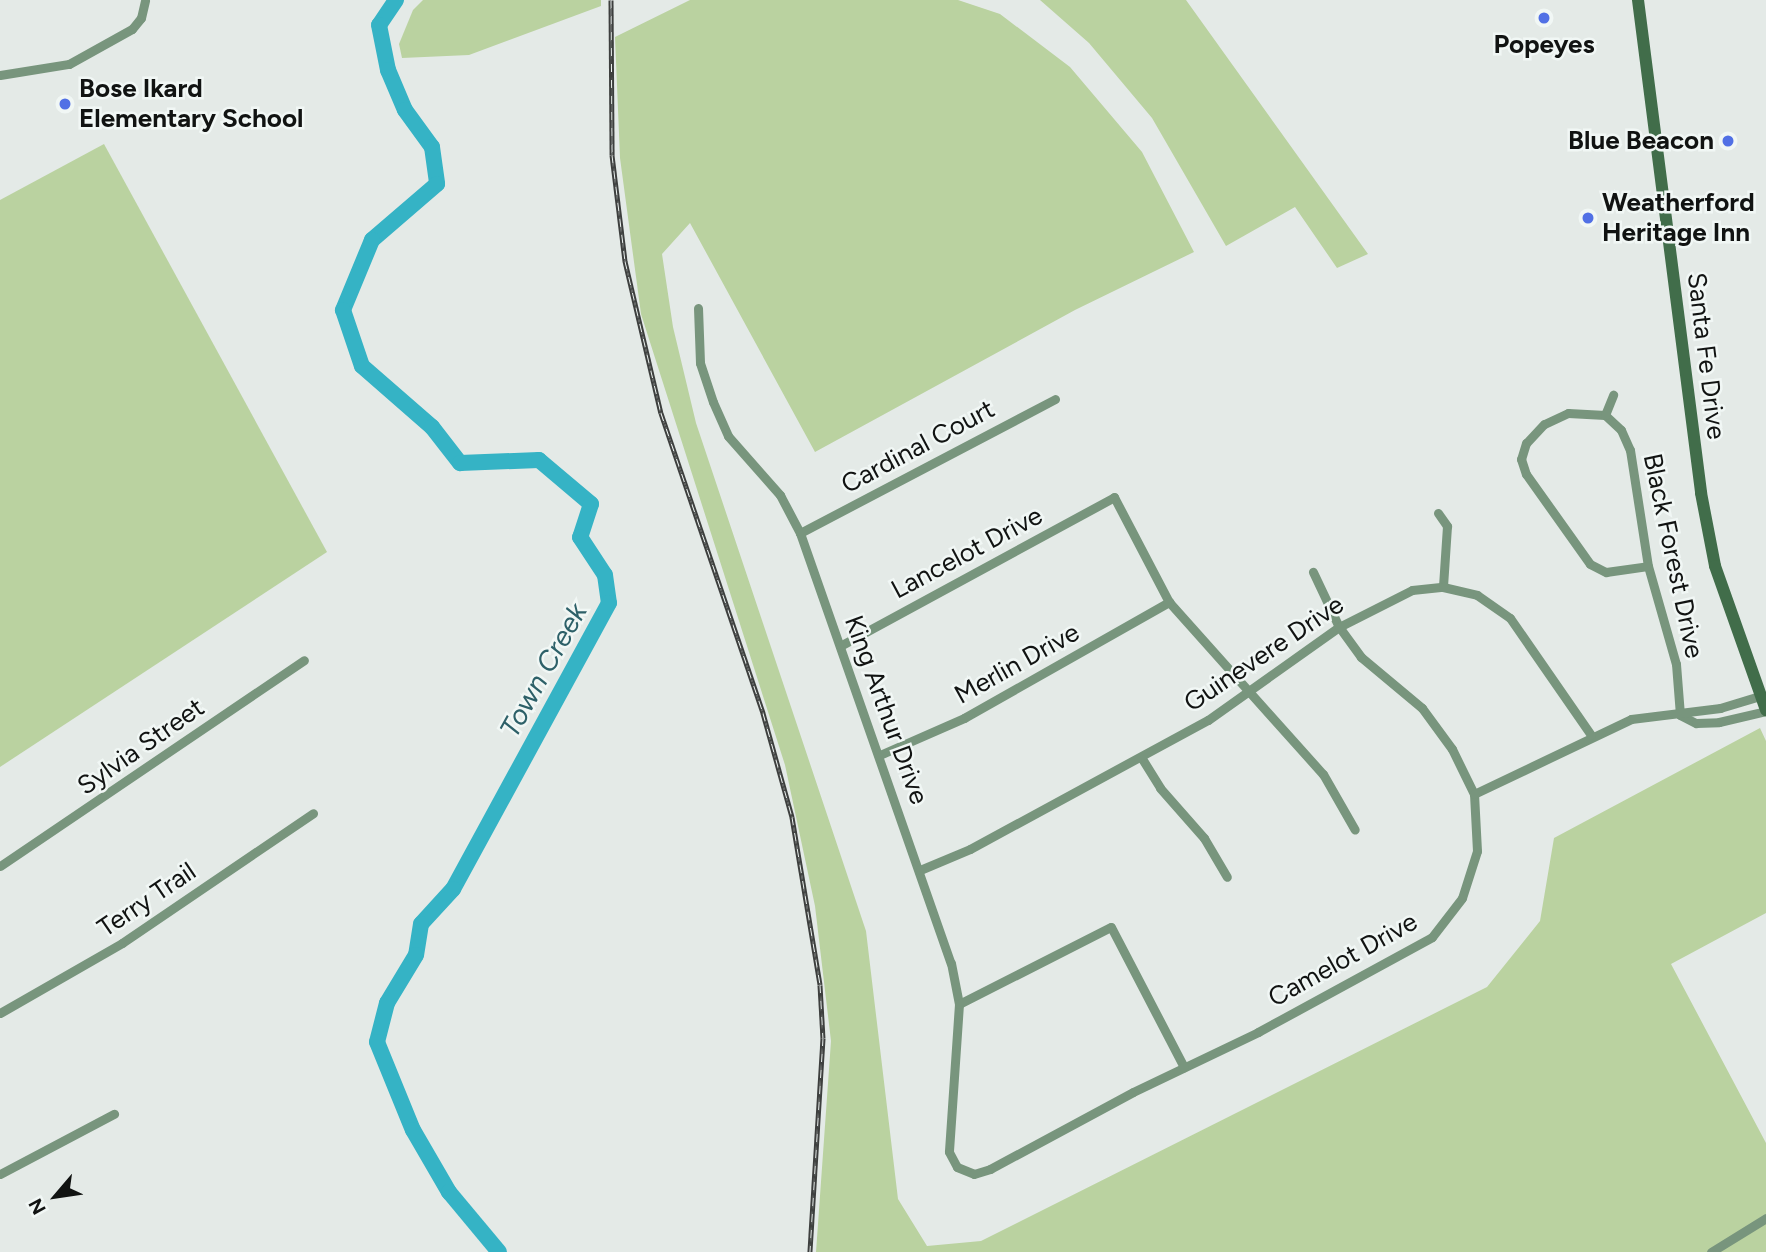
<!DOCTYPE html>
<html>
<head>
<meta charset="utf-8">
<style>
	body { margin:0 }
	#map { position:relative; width:1766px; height:1252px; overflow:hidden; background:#e4eae7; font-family:Figtree,sans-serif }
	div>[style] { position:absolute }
	.green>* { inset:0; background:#bad2a0 }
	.river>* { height:16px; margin:-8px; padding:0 8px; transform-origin:8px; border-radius:8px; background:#35b3c5 }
	.minor>* { height:9px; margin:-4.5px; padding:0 4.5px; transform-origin:4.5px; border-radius:4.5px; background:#78957d }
	.secondary>* { height:12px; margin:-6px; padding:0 6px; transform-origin:6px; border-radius:6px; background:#416d4a }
	.rail>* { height:5px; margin-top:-2.5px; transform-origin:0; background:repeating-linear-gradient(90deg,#f1f7f5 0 8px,#3d3f3e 0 16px); box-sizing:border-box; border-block:2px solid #3d3f3e }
	.dots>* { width:19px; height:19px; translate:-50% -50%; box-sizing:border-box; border:4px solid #f1f7f5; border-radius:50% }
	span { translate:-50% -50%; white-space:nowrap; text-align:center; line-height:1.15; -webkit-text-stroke:5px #f1f7f5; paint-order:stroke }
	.poi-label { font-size:26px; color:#111312; font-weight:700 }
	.left { translate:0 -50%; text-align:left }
	.right { translate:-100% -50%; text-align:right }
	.street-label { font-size:26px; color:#111312 }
	.water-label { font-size:28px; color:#2d6068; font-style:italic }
	.north { position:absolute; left:21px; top:1161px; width:70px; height:70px; -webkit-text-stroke:5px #f1f7f5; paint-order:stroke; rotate:241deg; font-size:19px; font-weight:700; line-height:28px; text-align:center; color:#111312 }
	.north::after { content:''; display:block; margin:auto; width:24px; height:32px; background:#111312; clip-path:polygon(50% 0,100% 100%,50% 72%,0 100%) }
</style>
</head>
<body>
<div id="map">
	<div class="green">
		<i style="clip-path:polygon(423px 0,601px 0,601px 6px,469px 55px,402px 58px,399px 44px,413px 10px)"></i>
		<i style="clip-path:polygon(690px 0,958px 0,1000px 14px,1070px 67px,1142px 152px,1194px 252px,1075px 310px,815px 452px,690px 223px,662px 254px,673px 327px,696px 423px,866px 931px,898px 1199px,927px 1246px,981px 1241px,1487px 987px,1540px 921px,1554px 838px,1760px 728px,1766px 741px,1766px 913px,1671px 964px,1766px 1143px,1766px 1252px,816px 1252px,831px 1041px,815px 906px,785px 765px,641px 314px,620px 158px,615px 37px)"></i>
		<i style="clip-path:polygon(1040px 0,1186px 0,1368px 254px,1337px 268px,1295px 207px,1226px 246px,1152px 118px,1089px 43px)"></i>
		<i style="clip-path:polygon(104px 144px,327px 552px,0 767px,0 200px)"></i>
	</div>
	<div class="river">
		<i style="left:396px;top:0;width:30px;rotate:124deg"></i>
		<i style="left:379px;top:25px;width:46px;rotate:78.7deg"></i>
		<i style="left:388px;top:70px;width:43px;rotate:67deg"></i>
		<i style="left:405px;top:110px;width:46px;rotate:53.9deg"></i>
		<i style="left:432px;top:147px;width:37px;rotate:82deg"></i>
		<i style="left:437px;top:184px;width:86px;rotate:139.3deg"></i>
		<i style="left:372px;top:240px;width:76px;rotate:112.5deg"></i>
		<i style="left:343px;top:310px;width:59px;rotate:71.3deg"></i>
		<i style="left:362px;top:366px;width:93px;rotate:41.1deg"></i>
		<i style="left:432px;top:427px;width:46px;rotate:52.1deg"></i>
		<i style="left:460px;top:463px;width:79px;rotate:-2.2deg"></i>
		<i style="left:539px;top:460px;width:68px;rotate:40.2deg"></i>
		<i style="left:591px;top:504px;width:35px;rotate:108deg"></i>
		<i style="left:580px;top:537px;width:45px;rotate:56.7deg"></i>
		<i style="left:605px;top:575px;width:28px;rotate:82deg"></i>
		<i style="left:609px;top:603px;width:326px;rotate:118.6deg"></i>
		<i style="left:453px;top:889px;width:47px;rotate:132.4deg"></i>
		<i style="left:421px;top:924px;width:31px;rotate:99deg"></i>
		<i style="left:416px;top:955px;width:56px;rotate:121.1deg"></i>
		<i style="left:387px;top:1003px;width:40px;rotate:104.4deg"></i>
		<i style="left:377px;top:1042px;width:95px;rotate:67.8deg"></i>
		<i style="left:413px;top:1130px;width:72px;rotate:59.9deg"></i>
		<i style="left:449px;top:1192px;width:78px;rotate:50.2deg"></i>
	</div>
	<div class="minor">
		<i style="left:0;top:75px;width:70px;rotate:-9.1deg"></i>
		<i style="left:69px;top:64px;width:72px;rotate:-29.1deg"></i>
		<i style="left:132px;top:29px;width:14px;rotate:-51deg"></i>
		<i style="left:141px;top:18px;width:18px;rotate:-77deg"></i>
		<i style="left:698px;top:308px;width:55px;rotate:87.9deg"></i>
		<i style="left:700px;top:363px;width:41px;rotate:71.6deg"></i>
		<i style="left:713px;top:402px;width:37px;rotate:66deg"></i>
		<i style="left:728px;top:436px;width:79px;rotate:48.6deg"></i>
		<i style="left:780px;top:495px;width:43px;rotate:62.2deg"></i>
		<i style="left:800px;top:533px;width:456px;rotate:70.7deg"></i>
		<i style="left:951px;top:963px;width:42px;rotate:79deg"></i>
		<i style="left:959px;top:1004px;width:148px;rotate:93.9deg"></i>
		<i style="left:949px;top:1152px;width:17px;rotate:62deg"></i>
		<i style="left:957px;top:1167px;width:18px;rotate:22deg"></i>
		<i style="left:974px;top:1174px;width:17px;rotate:-17deg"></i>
		<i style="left:990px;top:1169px;width:162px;rotate:-28.3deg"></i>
		<i style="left:1133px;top:1092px;width:139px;rotate:-25.6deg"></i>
		<i style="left:1258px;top:1032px;width:198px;rotate:-28.6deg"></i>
		<i style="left:1432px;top:937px;width:49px;rotate:-52.4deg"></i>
		<i style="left:1462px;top:898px;width:49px;rotate:-72.3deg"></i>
		<i style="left:1477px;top:851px;width:57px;rotate:-93deg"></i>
		<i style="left:1474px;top:794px;width:50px;rotate:-116.1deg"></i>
		<i style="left:1452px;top:749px;width:51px;rotate:-126.2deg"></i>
		<i style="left:1422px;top:708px;width:80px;rotate:-140.1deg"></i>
		<i style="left:1361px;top:657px;width:37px;rotate:-126deg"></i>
		<i style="left:1339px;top:627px;width:61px;rotate:-115.3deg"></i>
		<i style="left:1605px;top:415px;width:22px;rotate:43deg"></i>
		<i style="left:1621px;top:430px;width:22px;rotate:66deg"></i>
		<i style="left:1630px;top:450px;width:117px;rotate:81.2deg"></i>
		<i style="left:1648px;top:566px;width:102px;rotate:74.1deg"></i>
		<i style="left:1676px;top:664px;width:51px;rotate:85.5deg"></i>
		<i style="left:1605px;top:415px;width:37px;rotate:-177deg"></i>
		<i style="left:1568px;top:413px;width:26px;rotate:155deg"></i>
		<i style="left:1544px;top:424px;width:26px;rotate:133deg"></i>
		<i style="left:1526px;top:443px;width:17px;rotate:107deg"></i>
		<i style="left:1521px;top:459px;width:16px;rotate:72deg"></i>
		<i style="left:1526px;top:474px;width:110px;rotate:54.6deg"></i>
		<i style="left:1590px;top:564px;width:18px;rotate:27deg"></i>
		<i style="left:1606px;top:572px;width:42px;rotate:-8.1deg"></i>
		<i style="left:1605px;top:415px;width:22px;rotate:-68deg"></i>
		<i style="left:1438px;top:513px;width:16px;rotate:55deg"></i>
		<i style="left:1447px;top:526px;width:61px;rotate:93.8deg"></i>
		<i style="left:800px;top:533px;width:288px;rotate:-27.7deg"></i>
		<i style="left:840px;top:646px;width:312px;rotate:-28.5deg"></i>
		<i style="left:1114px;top:497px;width:119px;rotate:62.4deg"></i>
		<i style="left:1169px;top:602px;width:231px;rotate:48.2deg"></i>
		<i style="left:1323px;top:774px;width:64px;rotate:60.3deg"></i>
		<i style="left:1680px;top:715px;width:18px;rotate:27deg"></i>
		<i style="left:1696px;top:723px;width:23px;rotate:-2deg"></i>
		<i style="left:1719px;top:722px;width:48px;rotate:-13.2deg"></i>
		<i style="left:882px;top:754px;width:90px;rotate:-23.7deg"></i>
		<i style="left:964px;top:718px;width:236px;rotate:-29.5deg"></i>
		<i style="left:1141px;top:757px;width:36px;rotate:58deg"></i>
		<i style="left:1160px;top:788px;width:67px;rotate:48.7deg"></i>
		<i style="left:1204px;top:838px;width:45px;rotate:59.5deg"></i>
		<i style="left:1474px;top:794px;width:174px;rotate:-25.5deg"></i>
		<i style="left:1631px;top:719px;width:90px;rotate:-7deg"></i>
		<i style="left:1720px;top:708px;width:42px;rotate:-16.7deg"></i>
		<i style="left:0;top:866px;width:367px;rotate:-34.1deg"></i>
		<i style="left:920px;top:870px;width:54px;rotate:-22.8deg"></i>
		<i style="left:970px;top:849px;width:271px;rotate:-28.5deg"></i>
		<i style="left:1208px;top:720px;width:161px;rotate:-35.4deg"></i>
		<i style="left:1339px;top:627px;width:82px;rotate:-26.9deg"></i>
		<i style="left:1412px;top:590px;width:31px;rotate:-6deg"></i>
		<i style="left:1443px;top:587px;width:35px;rotate:13deg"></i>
		<i style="left:1477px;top:595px;width:40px;rotate:34.9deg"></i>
		<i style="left:1510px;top:618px;width:142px;rotate:55.3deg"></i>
		<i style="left:959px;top:1004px;width:170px;rotate:-26.9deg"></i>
		<i style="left:1111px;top:927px;width:158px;rotate:62.5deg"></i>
		<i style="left:0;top:1013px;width:141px;rotate:-29.8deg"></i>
		<i style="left:122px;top:943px;width:231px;rotate:-34.2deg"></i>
		<i style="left:0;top:1174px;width:129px;rotate:-27.8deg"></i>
		<i style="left:1711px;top:1252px;width:65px;rotate:-31.7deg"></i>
	</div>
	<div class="secondary">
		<i style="left:1638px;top:0;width:497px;rotate:82.7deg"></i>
		<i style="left:1701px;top:493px;width:74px;rotate:79.1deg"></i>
		<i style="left:1715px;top:566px;width:153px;rotate:70.5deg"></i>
	</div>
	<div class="rail">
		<i style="left:611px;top:0;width:155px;rotate:89.6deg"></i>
		<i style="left:612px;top:155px;width:107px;rotate:83deg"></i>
		<i style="left:625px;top:261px;width:156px;rotate:76.7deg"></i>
		<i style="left:661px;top:413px;width:317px;rotate:71.2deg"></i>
		<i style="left:763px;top:713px;width:108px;rotate:74.4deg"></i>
		<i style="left:792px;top:817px;width:170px;rotate:80.5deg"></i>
		<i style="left:820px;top:985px;width:53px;rotate:86.8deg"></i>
		<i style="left:823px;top:1038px;width:214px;rotate:93.5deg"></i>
	</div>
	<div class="dots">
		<i style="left:1544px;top:18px;background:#5170e5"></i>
		<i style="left:65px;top:104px;background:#5170e5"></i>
		<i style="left:1728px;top:141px;background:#5170e5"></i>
		<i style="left:1588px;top:218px;background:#5170e5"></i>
	</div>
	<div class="poi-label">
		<span style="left:1544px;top:45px">Popeyes</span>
		<span class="left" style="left:79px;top:104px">Bose Ikard<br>Elementary School</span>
		<span class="right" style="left:1714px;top:141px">Blue Beacon</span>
		<span class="left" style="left:1602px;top:218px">Weatherford<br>Heritage Inn</span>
	</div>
	<div class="street-label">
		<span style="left:1706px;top:356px;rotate:83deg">Santa Fe Drive</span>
		<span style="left:918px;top:447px;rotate:-28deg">Cardinal Court</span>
		<span style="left:967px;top:553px;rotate:-28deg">Lancelot Drive</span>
		<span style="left:1673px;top:556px;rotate:78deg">Black Forest Drive</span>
		<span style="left:1264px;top:654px;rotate:-34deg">Guinevere Drive</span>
		<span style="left:1017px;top:664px;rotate:-29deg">Merlin Drive</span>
		<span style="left:886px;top:710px;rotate:70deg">King Arthur Drive</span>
		<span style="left:141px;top:747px;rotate:-35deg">Sylvia Street</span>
		<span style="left:147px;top:900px;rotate:-34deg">Terry Trail</span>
		<span style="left:1343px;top:960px;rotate:-29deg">Camelot Drive</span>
	</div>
	<div class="water-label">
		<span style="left:543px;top:670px;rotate:-61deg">Town Creek</span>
	</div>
	<div class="north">N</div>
</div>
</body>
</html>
